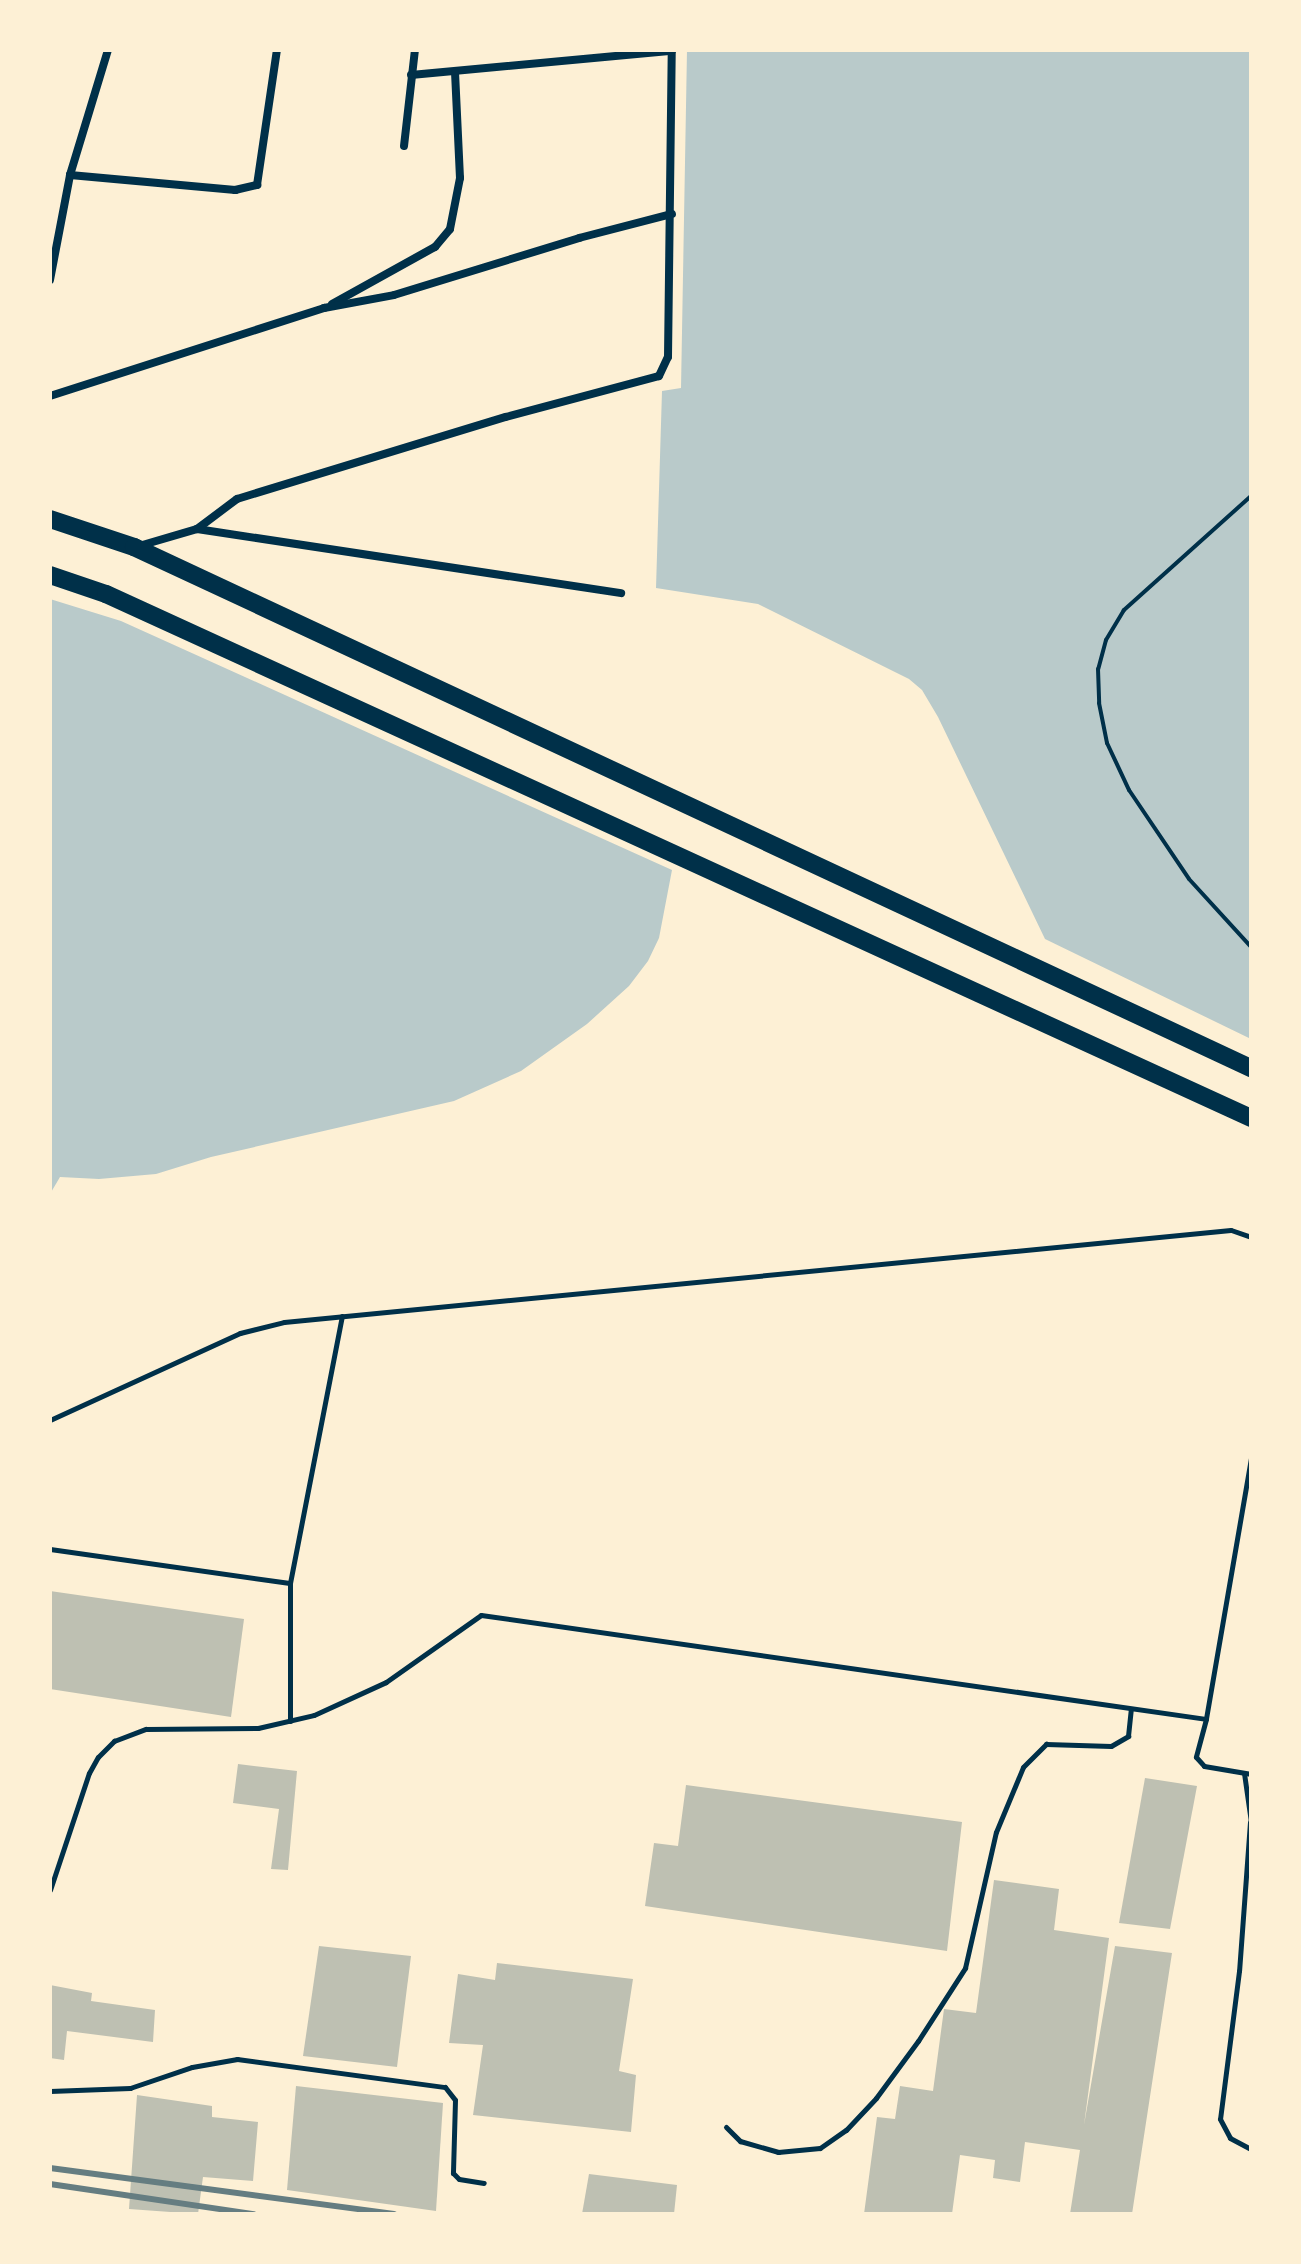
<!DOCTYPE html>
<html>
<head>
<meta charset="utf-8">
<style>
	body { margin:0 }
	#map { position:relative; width:1301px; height:2264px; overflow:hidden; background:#fdf0d5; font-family:Rubik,sans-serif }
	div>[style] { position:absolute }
	.green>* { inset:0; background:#b9caca }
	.building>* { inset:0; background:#bec0b2 }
	.path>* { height:4px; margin:-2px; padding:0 2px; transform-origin:2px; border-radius:2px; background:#003049 }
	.service>* { height:5px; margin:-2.5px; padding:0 2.5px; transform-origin:2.5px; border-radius:2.5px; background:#003049 }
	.minor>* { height:8px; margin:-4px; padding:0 4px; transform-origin:4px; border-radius:4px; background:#003049 }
	.primary>* { height:18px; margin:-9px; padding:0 9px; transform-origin:9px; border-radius:9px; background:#003049 }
	.rail>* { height:6px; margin:-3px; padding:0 3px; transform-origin:3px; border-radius:3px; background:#657d81 }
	span { translate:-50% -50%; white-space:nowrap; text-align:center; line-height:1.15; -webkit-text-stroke:7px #fdf0d5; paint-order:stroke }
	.frame { position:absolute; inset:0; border:52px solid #fdf0d5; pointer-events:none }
</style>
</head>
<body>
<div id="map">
	<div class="green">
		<i style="clip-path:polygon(687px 50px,1251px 50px,1251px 1039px,1045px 939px,938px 717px,922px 690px,909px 679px,758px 604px,656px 588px,662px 391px,681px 388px)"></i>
		<i style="clip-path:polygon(50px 599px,121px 621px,672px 870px,659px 938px,648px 961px,629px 986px,587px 1024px,521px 1071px,454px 1101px,211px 1157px,156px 1174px,99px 1179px,60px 1177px,50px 1194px)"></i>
	</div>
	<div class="building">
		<i style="clip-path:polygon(50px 1591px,244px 1619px,231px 1717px,50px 1689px)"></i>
		<i style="clip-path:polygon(238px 1764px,297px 1771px,288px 1870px,271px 1869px,279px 1809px,233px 1803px)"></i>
		<i style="clip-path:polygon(1145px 1778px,1197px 1786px,1170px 1929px,1119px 1923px)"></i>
		<i style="clip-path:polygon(686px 1785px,962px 1822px,947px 1951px,645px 1906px,654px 1843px,678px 1846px)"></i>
		<i style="clip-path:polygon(994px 1880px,1059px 1889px,1054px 1930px,1109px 1938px,1084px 2125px,1115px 1946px,1172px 1953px,1132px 2214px,1070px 2214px,1080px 2150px,1025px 2142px,1020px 2182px,993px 2178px,995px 2160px,960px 2155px,952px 2214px,864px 2214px,877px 2117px,895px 2119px,900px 2086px,933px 2091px,944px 2009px,976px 2013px)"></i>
		<i style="clip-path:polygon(319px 1946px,411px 1956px,397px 2067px,303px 2056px)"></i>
		<i style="clip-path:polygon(497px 1963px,633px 1979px,619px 2071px,636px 2075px,631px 2132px,473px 2115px,483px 2045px,449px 2043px,458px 1974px,495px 1980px)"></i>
		<i style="clip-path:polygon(50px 1985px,92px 1993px,91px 2001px,155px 2010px,153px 2042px,67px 2031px,64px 2060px,50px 2058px)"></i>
		<i style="clip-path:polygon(296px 2086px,443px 2103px,436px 2211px,287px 2190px)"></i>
		<i style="clip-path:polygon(137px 2095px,212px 2106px,212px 2117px,258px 2122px,253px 2181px,203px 2177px,198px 2214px,129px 2209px)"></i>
		<i style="clip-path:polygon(589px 2174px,677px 2185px,674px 2214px,582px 2214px)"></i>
	</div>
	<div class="path">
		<i style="left:1251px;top:496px;width:171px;rotate:138.1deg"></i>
		<i style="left:1124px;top:610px;width:35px;rotate:121deg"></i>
		<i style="left:1106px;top:640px;width:30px;rotate:105deg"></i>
		<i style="left:1098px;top:669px;width:34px;rotate:88deg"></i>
		<i style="left:1099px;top:703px;width:41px;rotate:78.7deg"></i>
		<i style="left:1107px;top:743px;width:52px;rotate:64.9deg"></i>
		<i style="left:1129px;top:790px;width:107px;rotate:56deg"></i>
		<i style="left:1189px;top:879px;width:92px;rotate:47.6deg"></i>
	</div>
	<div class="service">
		<i style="left:50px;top:1420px;width:209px;rotate:-24.6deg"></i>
		<i style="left:240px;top:1333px;width:45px;rotate:-14deg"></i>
		<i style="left:284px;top:1322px;width:951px;rotate:-5.55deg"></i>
		<i style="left:1231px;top:1230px;width:21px;rotate:19deg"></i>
		<i style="left:1251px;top:1458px;width:265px;rotate:99.8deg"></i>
		<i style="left:1206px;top:1719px;width:39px;rotate:105deg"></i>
		<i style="left:1196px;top:1757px;width:12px;rotate:48deg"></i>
		<i style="left:1204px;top:1766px;width:48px;rotate:9.7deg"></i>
		<i style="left:50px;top:1549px;width:242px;rotate:8.1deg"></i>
		<i style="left:290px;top:1583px;width:272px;rotate:-79deg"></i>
		<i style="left:290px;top:1721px;width:138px;rotate:-90deg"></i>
		<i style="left:1244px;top:1773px;width:49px;rotate:81.9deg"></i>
		<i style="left:1250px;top:1822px;width:149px;rotate:94.2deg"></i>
		<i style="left:1239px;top:1971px;width:149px;rotate:97.3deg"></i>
		<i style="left:1220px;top:2119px;width:21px;rotate:62deg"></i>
		<i style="left:1230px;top:2138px;width:24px;rotate:28deg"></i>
		<i style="left:50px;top:1890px;width:123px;rotate:-71.6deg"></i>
		<i style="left:89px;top:1773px;width:18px;rotate:-61deg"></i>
		<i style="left:98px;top:1757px;width:23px;rotate:-45deg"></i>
		<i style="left:114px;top:1741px;width:34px;rotate:-21deg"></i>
		<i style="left:146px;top:1729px;width:112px;rotate:-0.5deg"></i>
		<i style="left:258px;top:1728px;width:57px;rotate:-13.1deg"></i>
		<i style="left:314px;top:1715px;width:79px;rotate:-24.6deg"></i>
		<i style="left:386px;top:1682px;width:116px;rotate:-35.2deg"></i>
		<i style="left:481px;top:1615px;width:732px;rotate:8.16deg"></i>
		<i style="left:50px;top:2091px;width:80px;rotate:-2.1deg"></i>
		<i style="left:130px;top:2088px;width:65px;rotate:-18.7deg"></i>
		<i style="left:192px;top:2067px;width:46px;rotate:-10.1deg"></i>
		<i style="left:237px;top:2059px;width:210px;rotate:7.7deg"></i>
		<i style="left:445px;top:2087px;width:16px;rotate:52deg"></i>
		<i style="left:455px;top:2100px;width:73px;rotate:91.6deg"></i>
		<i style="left:453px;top:2173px;width:8px;rotate:45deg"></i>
		<i style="left:459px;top:2179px;width:25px;rotate:9deg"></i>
		<i style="left:726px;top:2127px;width:20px;rotate:45deg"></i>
		<i style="left:740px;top:2141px;width:40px;rotate:16deg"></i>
		<i style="left:778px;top:2152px;width:42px;rotate:-5.4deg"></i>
		<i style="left:820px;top:2148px;width:32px;rotate:-35deg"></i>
		<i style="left:846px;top:2130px;width:44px;rotate:-46.8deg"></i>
		<i style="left:876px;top:2098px;width:71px;rotate:-53.6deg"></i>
		<i style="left:918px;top:2041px;width:87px;rotate:-57.2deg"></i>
		<i style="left:965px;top:1968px;width:139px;rotate:-77.2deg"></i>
		<i style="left:996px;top:1832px;width:70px;rotate:-67.4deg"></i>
		<i style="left:1023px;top:1767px;width:33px;rotate:-45deg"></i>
		<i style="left:1046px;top:1744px;width:65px;rotate:1.8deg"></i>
		<i style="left:1111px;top:1746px;width:20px;rotate:-30deg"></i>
		<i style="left:1128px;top:1736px;width:27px;rotate:-84deg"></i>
	</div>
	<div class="minor">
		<i style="left:411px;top:75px;width:262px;rotate:-5.3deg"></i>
		<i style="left:404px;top:146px;width:97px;rotate:-83.5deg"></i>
		<i style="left:70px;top:175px;width:166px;rotate:5.2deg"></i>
		<i style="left:235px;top:190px;width:23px;rotate:-13deg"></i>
		<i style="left:257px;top:185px;width:136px;rotate:-81.6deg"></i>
		<i style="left:50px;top:280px;width:107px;rotate:-79.2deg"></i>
		<i style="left:70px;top:175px;width:131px;rotate:-73.1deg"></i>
		<i style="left:332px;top:304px;width:118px;rotate:-29deg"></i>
		<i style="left:435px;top:247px;width:23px;rotate:-50deg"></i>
		<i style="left:450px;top:229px;width:52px;rotate:-78.9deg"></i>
		<i style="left:460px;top:178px;width:106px;rotate:-92.7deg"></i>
		<i style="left:50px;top:396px;width:288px;rotate:-17.8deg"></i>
		<i style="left:324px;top:308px;width:71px;rotate:-10.5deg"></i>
		<i style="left:394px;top:295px;width:194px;rotate:-17.1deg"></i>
		<i style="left:579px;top:238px;width:96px;rotate:-14.5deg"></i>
		<i style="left:197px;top:529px;width:429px;rotate:8.6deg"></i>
		<i style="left:139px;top:546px;width:60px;rotate:-16.3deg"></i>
		<i style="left:197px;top:529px;width:50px;rotate:-36.9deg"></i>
		<i style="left:237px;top:499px;width:281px;rotate:-17deg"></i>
		<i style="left:506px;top:417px;width:158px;rotate:-15deg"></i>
		<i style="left:659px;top:376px;width:21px;rotate:-65deg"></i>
		<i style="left:668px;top:357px;width:307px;rotate:-89.3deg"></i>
	</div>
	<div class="primary">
		<i style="left:50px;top:519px;width:89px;rotate:18.4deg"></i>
		<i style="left:134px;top:547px;width:1233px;rotate:25.01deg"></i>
		<i style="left:50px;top:575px;width:59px;rotate:18.7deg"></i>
		<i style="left:106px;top:594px;width:1259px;rotate:24.59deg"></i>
	</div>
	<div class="rail">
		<i style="left:50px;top:2168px;width:347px;rotate:7.6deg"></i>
		<i style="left:50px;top:2184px;width:206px;rotate:8.4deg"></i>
	</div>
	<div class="frame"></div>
</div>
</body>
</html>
